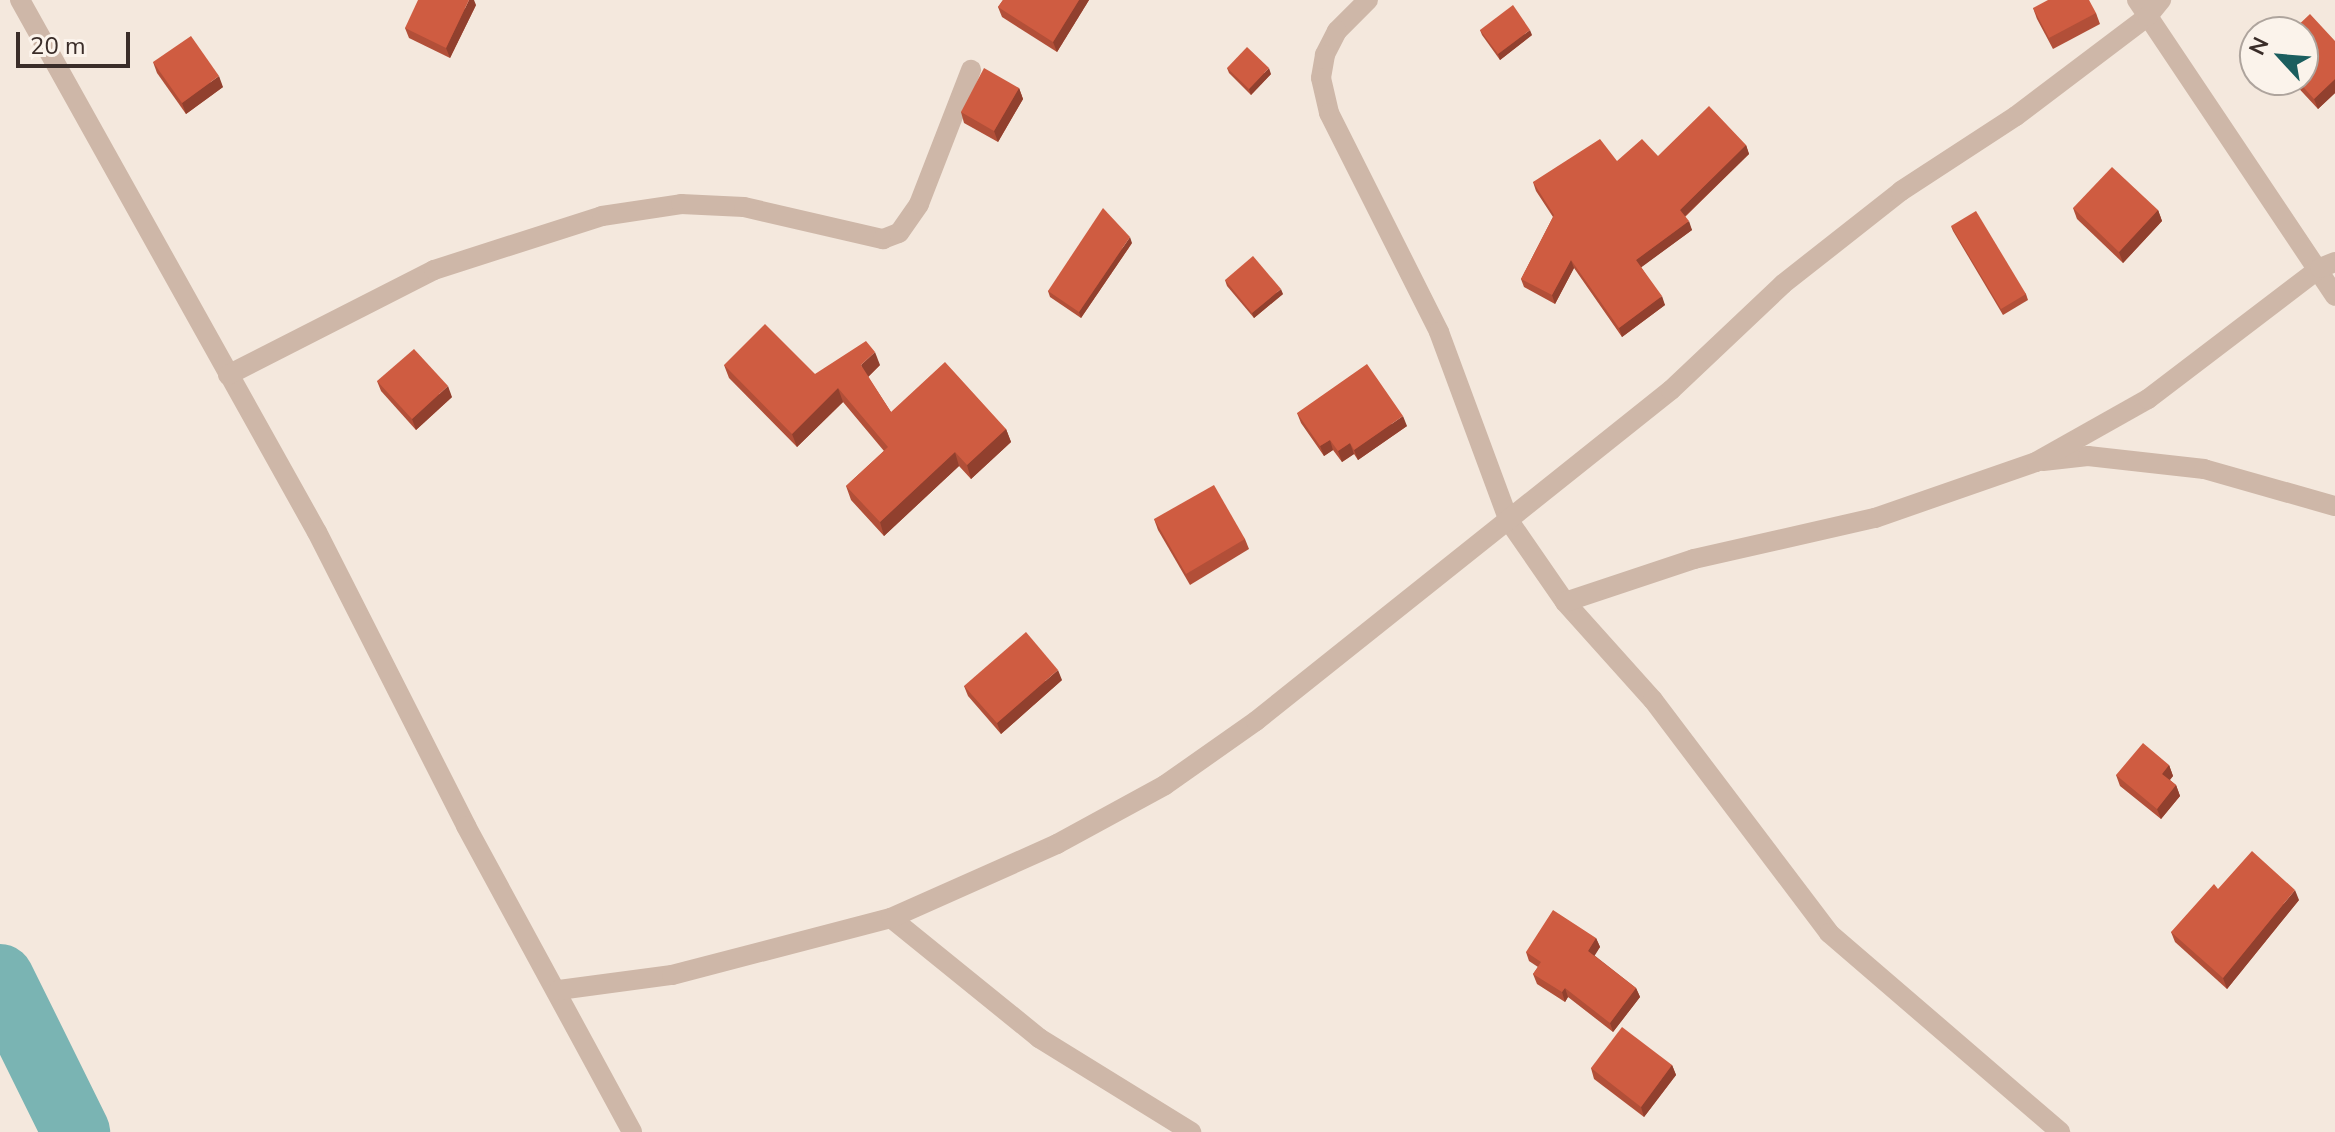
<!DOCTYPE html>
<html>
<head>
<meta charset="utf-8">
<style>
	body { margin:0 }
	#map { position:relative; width:2335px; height:1132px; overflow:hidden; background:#f4e8dd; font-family:"Nunito Sans",sans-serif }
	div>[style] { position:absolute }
	.river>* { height:68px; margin:-34px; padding:0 34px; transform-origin:34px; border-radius:34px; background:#7ab4b3 }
	.minor>* { height:20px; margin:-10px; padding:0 10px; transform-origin:10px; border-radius:10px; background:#ceb7a8 }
	.wall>* { inset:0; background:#b24f38 }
	.shaded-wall>* { inset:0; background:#91402e }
	.building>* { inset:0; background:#cf5c41 }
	span { translate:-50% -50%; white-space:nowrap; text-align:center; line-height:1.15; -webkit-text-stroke:7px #fbf3eb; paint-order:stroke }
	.north { position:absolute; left:2239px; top:16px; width:80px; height:80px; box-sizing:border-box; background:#fbf3eb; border:2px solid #aea49d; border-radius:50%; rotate:296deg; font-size:22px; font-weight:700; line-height:32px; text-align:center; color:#3a2d29 }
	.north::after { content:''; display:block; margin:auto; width:28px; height:36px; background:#1b5e5f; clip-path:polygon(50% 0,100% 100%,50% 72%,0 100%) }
	.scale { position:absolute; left:16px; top:32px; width:114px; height:36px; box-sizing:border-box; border:4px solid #3a2d29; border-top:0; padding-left:10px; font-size:24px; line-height:28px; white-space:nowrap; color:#3a2d29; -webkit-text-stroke:6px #fbf3eb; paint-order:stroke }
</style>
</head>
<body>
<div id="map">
	<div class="river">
		<i style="left:0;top:978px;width:172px;rotate:63.7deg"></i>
	</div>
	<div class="minor">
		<i style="left:20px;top:0;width:609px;rotate:60.83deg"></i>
		<i style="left:317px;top:532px;width:330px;rotate:63.1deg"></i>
		<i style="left:466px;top:826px;width:348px;rotate:61.5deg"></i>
		<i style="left:1368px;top:0;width:44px;rotate:135deg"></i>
		<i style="left:1337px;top:31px;width:27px;rotate:117deg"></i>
		<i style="left:1325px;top:55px;width:23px;rotate:100deg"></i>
		<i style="left:1321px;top:78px;width:36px;rotate:77deg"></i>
		<i style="left:1329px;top:113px;width:245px;rotate:63.3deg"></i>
		<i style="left:1439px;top:332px;width:202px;rotate:69.7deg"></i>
		<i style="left:1509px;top:521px;width:98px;rotate:55.3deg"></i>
		<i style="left:1565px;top:602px;width:132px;rotate:48.1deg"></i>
		<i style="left:1653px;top:700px;width:292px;rotate:52.9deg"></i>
		<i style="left:1829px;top:933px;width:305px;rotate:40.7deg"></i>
		<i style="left:2137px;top:0;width:356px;rotate:56.2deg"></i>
		<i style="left:228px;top:375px;width:231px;rotate:-27deg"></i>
		<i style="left:434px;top:270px;width:176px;rotate:-17.8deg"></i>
		<i style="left:602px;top:216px;width:80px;rotate:-8.6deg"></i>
		<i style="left:681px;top:204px;width:63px;rotate:2.7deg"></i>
		<i style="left:744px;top:207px;width:143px;rotate:13deg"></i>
		<i style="left:883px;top:239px;width:17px;rotate:-21deg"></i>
		<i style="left:899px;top:233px;width:35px;rotate:-55deg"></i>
		<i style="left:919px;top:204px;width:144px;rotate:-68.8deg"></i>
		<i style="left:2043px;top:461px;width:45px;rotate:-6.3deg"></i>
		<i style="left:2088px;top:456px;width:117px;rotate:6.4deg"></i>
		<i style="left:2204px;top:469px;width:136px;rotate:15.8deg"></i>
		<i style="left:1565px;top:602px;width:136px;rotate:-18.4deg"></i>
		<i style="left:1694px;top:559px;width:186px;rotate:-12.8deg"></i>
		<i style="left:1875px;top:518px;width:170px;rotate:-19.2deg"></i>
		<i style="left:2036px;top:462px;width:129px;rotate:-29.4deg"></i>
		<i style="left:2148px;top:399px;width:216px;rotate:-37.3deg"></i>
		<i style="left:2320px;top:268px;width:16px;rotate:-22deg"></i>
		<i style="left:891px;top:918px;width:191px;rotate:39deg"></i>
		<i style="left:1039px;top:1038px;width:179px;rotate:31.7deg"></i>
		<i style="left:559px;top:990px;width:114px;rotate:-7.6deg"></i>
		<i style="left:672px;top:975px;width:226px;rotate:-14.6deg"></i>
		<i style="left:891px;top:918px;width:182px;rotate:-24deg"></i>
		<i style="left:1057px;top:844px;width:123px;rotate:-28.6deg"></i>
		<i style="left:1165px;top:785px;width:111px;rotate:-35.1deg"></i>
		<i style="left:1256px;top:721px;width:531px;rotate:-38.58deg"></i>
		<i style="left:1671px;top:390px;width:154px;rotate:-43.4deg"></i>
		<i style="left:1783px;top:284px;width:150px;rotate:-38.2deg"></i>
		<i style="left:1901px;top:191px;width:137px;rotate:-33.1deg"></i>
		<i style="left:2016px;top:116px;width:166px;rotate:-37.1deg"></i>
		<i style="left:2148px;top:16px;width:21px;rotate:-51deg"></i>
	</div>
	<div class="wall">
		<i style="clip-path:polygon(1003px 0,1089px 0,1057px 52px,1002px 17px,998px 7px)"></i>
		<i style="clip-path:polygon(476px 5px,450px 58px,409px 38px,405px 28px)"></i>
		<i style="clip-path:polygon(2033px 8px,2096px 13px,2100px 24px,2053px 49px,2037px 19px)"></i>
		<i style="clip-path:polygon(1480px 30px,1532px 35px,1500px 60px,1482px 35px)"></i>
		<i style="clip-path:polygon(2335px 41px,2335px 93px,2318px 109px,2291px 80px,2303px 80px)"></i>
		<i style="clip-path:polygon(153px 62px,223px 87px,186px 114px,157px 73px)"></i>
		<i style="clip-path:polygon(1227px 68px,1271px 74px,1251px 95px,1229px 73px)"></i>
		<i style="clip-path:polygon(1019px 88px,1023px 99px,998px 142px,964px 123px,961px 112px)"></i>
		<i style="clip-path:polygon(1746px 145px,1749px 154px,1685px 217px,1692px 230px,1641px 267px,1665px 305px,1622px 337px,1574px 268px,1555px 304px,1524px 287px,1521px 279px,1553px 217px,1536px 191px,1533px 182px,1658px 156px)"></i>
		<i style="clip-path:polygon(2073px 208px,2158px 210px,2162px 221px,2123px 263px,2077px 219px)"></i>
		<i style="clip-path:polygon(1951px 226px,2026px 294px,2028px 300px,2003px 315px,1953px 231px)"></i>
		<i style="clip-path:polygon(1132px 243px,1081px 318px,1050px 297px,1048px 291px)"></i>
		<i style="clip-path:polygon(1225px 280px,1283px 294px,1254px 318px,1227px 286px)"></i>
		<i style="clip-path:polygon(724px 365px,815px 374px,880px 365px,868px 377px,891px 412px,1006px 429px,1011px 442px,971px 479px,959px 466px,884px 536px,851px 500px,846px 486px,884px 451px,843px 402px,797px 447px,729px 378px)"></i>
		<i style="clip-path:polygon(377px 381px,452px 397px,416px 430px,381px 391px)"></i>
		<i style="clip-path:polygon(1297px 413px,1407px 426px,1358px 460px,1354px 454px,1342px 462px,1333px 450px,1324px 456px,1301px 423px)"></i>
		<i style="clip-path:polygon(1154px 519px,1245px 539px,1249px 549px,1190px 585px,1158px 530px)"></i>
		<i style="clip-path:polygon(1062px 680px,1001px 734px,968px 696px,964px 686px)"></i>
		<i style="clip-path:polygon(2169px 765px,2173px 776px,2170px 780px,2176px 785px,2180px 796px,2161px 819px,2120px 786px,2116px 775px)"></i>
		<i style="clip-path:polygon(2299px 900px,2227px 989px,2175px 942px,2171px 932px)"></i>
		<i style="clip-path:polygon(1596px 938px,1600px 947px,1594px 955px,1636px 988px,1640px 997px,1613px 1032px,1568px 997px,1565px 1002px,1537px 984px,1533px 974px,1538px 967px,1529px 961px,1526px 952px)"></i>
		<i style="clip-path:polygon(1672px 1065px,1676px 1075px,1644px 1117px,1594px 1079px,1591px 1068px)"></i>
	</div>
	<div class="shaded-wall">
		<i style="clip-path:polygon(469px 0,474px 0,476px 5px,450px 58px,446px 48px)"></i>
		<i style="clip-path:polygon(1079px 0,1089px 0,1057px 52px,1053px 42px)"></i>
		<i style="clip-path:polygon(1530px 30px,1532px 35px,1500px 60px,1498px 54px)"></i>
		<i style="clip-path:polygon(1269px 68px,1271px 74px,1251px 95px,1249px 89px)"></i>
		<i style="clip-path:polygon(219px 76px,223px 87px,186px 114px,182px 103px)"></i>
		<i style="clip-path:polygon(2335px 79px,2335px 93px,2318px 109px,2314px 99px)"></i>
		<i style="clip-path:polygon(1019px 88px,1023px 99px,998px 142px,994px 131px)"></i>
		<i style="clip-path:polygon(1746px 145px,1749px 154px,1683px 218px,1680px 210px)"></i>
		<i style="clip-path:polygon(2158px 210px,2162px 221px,2123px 263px,2119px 252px)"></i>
		<i style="clip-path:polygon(1689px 221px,1692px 230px,1639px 269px,1636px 260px)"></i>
		<i style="clip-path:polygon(1130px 237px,1132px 243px,1081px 318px,1079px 312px)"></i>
		<i style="clip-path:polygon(1571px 260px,1574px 268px,1555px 304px,1552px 295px)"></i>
		<i style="clip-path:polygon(1281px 289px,1283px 294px,1254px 318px,1252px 313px)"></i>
		<i style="clip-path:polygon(1662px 296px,1665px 305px,1622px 337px,1619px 328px)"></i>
		<i style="clip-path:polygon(875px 352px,880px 365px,866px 379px,861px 365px)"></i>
		<i style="clip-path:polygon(448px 386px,452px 397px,416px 430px,412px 419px)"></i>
		<i style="clip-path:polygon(838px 388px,843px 402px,797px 447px,792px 434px)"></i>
		<i style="clip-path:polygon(1403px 416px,1407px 426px,1358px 460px,1354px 450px)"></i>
		<i style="clip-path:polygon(1006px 429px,1011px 442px,971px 479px,967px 465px)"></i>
		<i style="clip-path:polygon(1330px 440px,1333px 450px,1324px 456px,1320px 446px)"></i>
		<i style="clip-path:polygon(1350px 443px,1354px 454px,1342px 462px,1338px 451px)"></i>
		<i style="clip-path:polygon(955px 452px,959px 466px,884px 536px,880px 522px)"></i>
		<i style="clip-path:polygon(1058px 670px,1062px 680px,1001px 734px,997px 723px)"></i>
		<i style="clip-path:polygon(2169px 765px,2173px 776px,2166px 784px,2162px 774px)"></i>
		<i style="clip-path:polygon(2176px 785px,2180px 796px,2161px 819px,2157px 809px)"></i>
		<i style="clip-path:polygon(2295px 890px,2299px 900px,2227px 989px,2223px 978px)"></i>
		<i style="clip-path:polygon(1596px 938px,1600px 947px,1592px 960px,1588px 951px)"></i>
		<i style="clip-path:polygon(1565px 988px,1568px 997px,1565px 1002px,1562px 992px)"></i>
		<i style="clip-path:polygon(1636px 988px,1640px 997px,1613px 1032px,1610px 1023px)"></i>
		<i style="clip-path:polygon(1672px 1065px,1676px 1075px,1644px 1117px,1641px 1107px)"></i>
	</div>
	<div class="building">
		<i style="clip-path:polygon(418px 0,469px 0,446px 48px,405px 28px)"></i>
		<i style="clip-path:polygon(1003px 0,1079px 0,1053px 42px,998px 7px)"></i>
		<i style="clip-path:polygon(2048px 0,2089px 0,2096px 13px,2049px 38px,2033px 8px)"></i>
		<i style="clip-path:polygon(1513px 5px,1530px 30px,1498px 54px,1480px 30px)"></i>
		<i style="clip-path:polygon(2310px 14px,2335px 41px,2335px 79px,2314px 99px,2297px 80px,2303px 80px,2303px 32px,2291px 32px)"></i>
		<i style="clip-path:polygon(191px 36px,219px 76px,182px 103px,153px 62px)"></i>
		<i style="clip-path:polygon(1247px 47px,1269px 68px,1249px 89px,1227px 68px)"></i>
		<i style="clip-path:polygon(984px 68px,1019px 88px,994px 131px,961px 112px)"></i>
		<i style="clip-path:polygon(1709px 106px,1746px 145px,1680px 210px,1689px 221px,1636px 260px,1662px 296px,1619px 328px,1571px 260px,1552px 295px,1521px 279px,1554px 215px,1533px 182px,1600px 139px,1617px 161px,1642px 139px,1658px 156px)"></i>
		<i style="clip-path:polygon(2112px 167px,2158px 210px,2119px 252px,2073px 208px)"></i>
		<i style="clip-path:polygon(1103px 208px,1130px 237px,1079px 312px,1048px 291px)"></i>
		<i style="clip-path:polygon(1976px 211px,2026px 294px,2001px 309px,1951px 226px)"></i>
		<i style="clip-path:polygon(1253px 256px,1281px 289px,1252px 313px,1225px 280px)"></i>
		<i style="clip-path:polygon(765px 324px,815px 374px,866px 341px,875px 352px,861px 365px,891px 412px,945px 362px,1006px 429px,967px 465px,955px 452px,880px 522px,846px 486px,888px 447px,838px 388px,792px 434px,724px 365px)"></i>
		<i style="clip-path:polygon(414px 349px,448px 386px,412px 419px,377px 381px)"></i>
		<i style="clip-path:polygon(1367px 364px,1403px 416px,1354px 450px,1350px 443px,1338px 451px,1330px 440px,1320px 446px,1297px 413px)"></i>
		<i style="clip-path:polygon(1214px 485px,1245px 539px,1186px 574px,1154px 519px)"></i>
		<i style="clip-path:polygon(1026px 632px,1058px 670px,997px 723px,964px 686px)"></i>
		<i style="clip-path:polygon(2143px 743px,2169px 765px,2162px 774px,2176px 785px,2157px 809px,2116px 775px)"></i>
		<i style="clip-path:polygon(2252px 851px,2295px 890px,2223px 978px,2171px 932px,2214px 884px,2218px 889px)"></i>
		<i style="clip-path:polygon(1553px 910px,1596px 938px,1588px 951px,1636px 988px,1610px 1023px,1565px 988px,1562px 992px,1533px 974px,1541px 962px,1526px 952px)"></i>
		<i style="clip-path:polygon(1622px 1027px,1672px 1065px,1641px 1107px,1591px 1068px)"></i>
	</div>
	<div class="north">N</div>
	<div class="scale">20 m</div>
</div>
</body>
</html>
